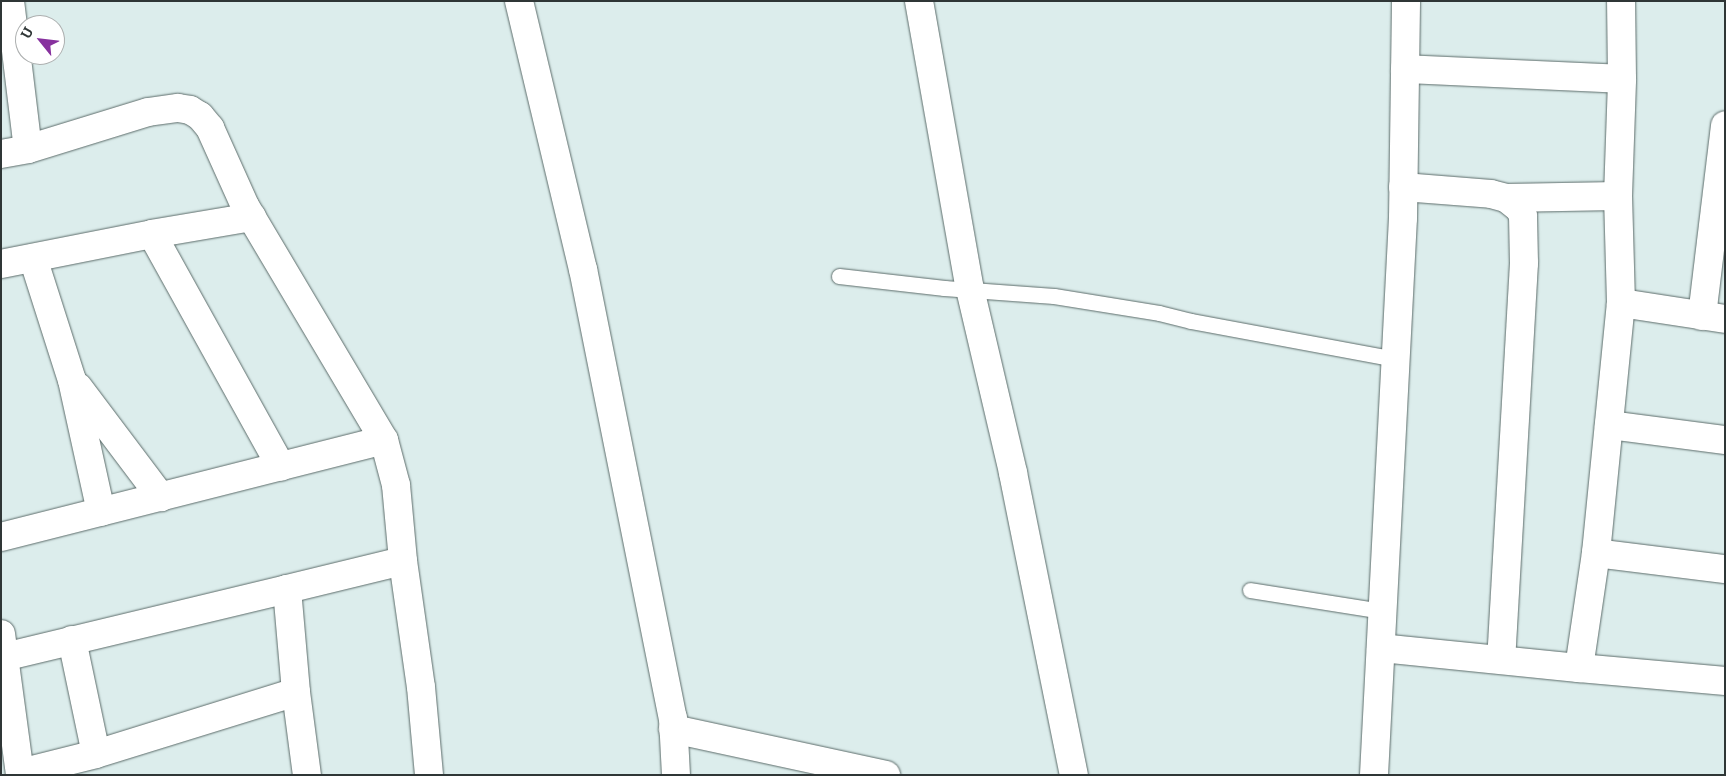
<!DOCTYPE html>
<html>
<head>
<meta charset="utf-8">
<style>
	body { margin:0 }
	#map { position:relative; width:1726px; height:776px; overflow:hidden; background:#dcedec; font-family:Bitter,serif }
	div>[style] { position:absolute }
	.roads { filter:drop-shadow(0 0 1px #5c6c6a) drop-shadow(0 0 1px #5c6c6a) }
	.service>* { height:15px; margin:-7.5px; padding:0 7.5px; transform-origin:7.5px; border-radius:7.5px; background:#fff }
	.minor>* { height:28px; margin:-14px; padding:0 14px; transform-origin:14px; border-radius:14px; background:#fff }
	span { translate:-50% -50%; white-space:nowrap; text-align:center; line-height:1.15; -webkit-text-stroke:4.5px #fff; paint-order:stroke }
	.frame { position:absolute; inset:0; border:2px solid #2f3636; pointer-events:none }
	.north { position:absolute; left:15px; top:15px; width:50px; height:50px; box-sizing:border-box; background:#fff; border:1px solid #acafaf; border-radius:50%; rotate:299deg; font-size:14px; font-weight:700; line-height:20px; text-align:center; color:#2f3636 }
	.north::after { content:''; display:block; margin:auto; width:18px; height:22px; background:#87319e; clip-path:polygon(50% 0,100% 100%,50% 72%,0 100%) }
</style>
</head>
<body>
<div id="map">
	<div class="roads">
		<div class="service">
			<i style="left:839px;top:276px;width:106px;rotate:6.5deg"></i>
			<i style="left:944px;top:288px;width:110px;rotate:4.2deg"></i>
			<i style="left:1054px;top:296px;width:106px;rotate:9.2deg"></i>
			<i style="left:1159px;top:313px;width:33px;rotate:14deg"></i>
			<i style="left:1191px;top:321px;width:208px;rotate:10.5deg"></i>
			<i style="left:1250px;top:590px;width:135px;rotate:9deg"></i>
		</div>
		<div class="minor">
			<i style="left:10px;top:1px;width:149px;rotate:83.1deg"></i>
			<i style="left:519px;top:1px;width:276px;rotate:76.6deg"></i>
			<i style="left:583px;top:269px;width:458px;rotate:78.7deg"></i>
			<i style="left:673px;top:718px;width:57px;rotate:87deg"></i>
			<i style="left:919px;top:1px;width:292px;rotate:80deg"></i>
			<i style="left:970px;top:289px;width:189px;rotate:76.8deg"></i>
			<i style="left:1013px;top:473px;width:308px;rotate:78.6deg"></i>
			<i style="left:1405px;top:69px;width:217px;rotate:2.6deg"></i>
			<i style="left:1px;top:154px;width:27px;rotate:-10deg"></i>
			<i style="left:28px;top:149px;width:126px;rotate:-17.1deg"></i>
			<i style="left:148px;top:112px;width:30px;rotate:-8deg"></i>
			<i style="left:178px;top:108px;width:12px;rotate:9deg"></i>
			<i style="left:190px;top:110px;width:12px;rotate:31deg"></i>
			<i style="left:200px;top:116px;width:16px;rotate:50deg"></i>
			<i style="left:210px;top:128px;width:85px;rotate:65.8deg"></i>
			<i style="left:245px;top:206px;width:272px;rotate:59.3deg"></i>
			<i style="left:384px;top:440px;width:47px;rotate:75.1deg"></i>
			<i style="left:396px;top:485px;width:76px;rotate:84.7deg"></i>
			<i style="left:403px;top:561px;width:127px;rotate:81.9deg"></i>
			<i style="left:421px;top:687px;width:88px;rotate:84.8deg"></i>
			<i style="left:1403px;top:187px;width:88px;rotate:4.5deg"></i>
			<i style="left:1491px;top:194px;width:16px;rotate:15deg"></i>
			<i style="left:1506px;top:198px;width:16px;rotate:38deg"></i>
			<i style="left:1519px;top:208px;width:9px;rotate:63deg"></i>
			<i style="left:1523px;top:216px;width:47px;rotate:88.8deg"></i>
			<i style="left:1524px;top:263px;width:397px;rotate:93.3deg"></i>
			<i style="left:1506px;top:198px;width:112px;rotate:-1deg"></i>
			<i style="left:252px;top:217px;width:101px;rotate:170.4deg"></i>
			<i style="left:152px;top:234px;width:266px;rotate:61deg"></i>
			<i style="left:33px;top:258px;width:128px;rotate:72.3deg"></i>
			<i style="left:72px;top:380px;width:135px;rotate:77.6deg"></i>
			<i style="left:1px;top:264px;width:154px;rotate:-11.2deg"></i>
			<i style="left:1621px;top:303px;width:105px;rotate:8.7deg"></i>
			<i style="left:1702px;top:316px;width:192px;rotate:-83.1deg"></i>
			<i style="left:78px;top:387px;width:138px;rotate:53deg"></i>
			<i style="left:1609px;top:425px;width:117px;rotate:7.4deg"></i>
			<i style="left:1px;top:537px;width:395px;rotate:-14.2deg"></i>
			<i style="left:1596px;top:553px;width:130px;rotate:7.1deg"></i>
			<i style="left:287px;top:589px;width:119px;rotate:-13.6deg"></i>
			<i style="left:1px;top:634px;width:142px;rotate:82.3deg"></i>
			<i style="left:72px;top:640px;width:116px;rotate:78.1deg"></i>
			<i style="left:1381px;top:648px;width:199px;rotate:5.8deg"></i>
			<i style="left:1579px;top:668px;width:116px;rotate:-81.6deg"></i>
			<i style="left:1596px;top:553px;width:251px;rotate:-84.3deg"></i>
			<i style="left:1621px;top:303px;width:107px;rotate:-91.6deg"></i>
			<i style="left:1618px;top:196px;width:117px;rotate:-88deg"></i>
			<i style="left:1622px;top:79px;width:78px;rotate:-90.7deg"></i>
			<i style="left:4px;top:657px;width:291px;rotate:-13.5deg"></i>
			<i style="left:287px;top:589px;width:103px;rotate:85deg"></i>
			<i style="left:296px;top:692px;width:84px;rotate:82.5deg"></i>
			<i style="left:1579px;top:668px;width:147px;rotate:5.1deg"></i>
			<i style="left:673px;top:729px;width:218px;rotate:12.2deg"></i>
			<i style="left:20px;top:773px;width:78px;rotate:-14deg"></i>
			<i style="left:96px;top:754px;width:209px;rotate:-17.2deg"></i>
			<i style="left:1374px;top:775px;width:558px;rotate:-87.02deg"></i>
			<i style="left:1403px;top:218px;width:217px;rotate:-89.2deg"></i>
		</div>
	</div>
	<div class="frame"></div>
	<div class="north">U</div>
</div>
</body>
</html>
